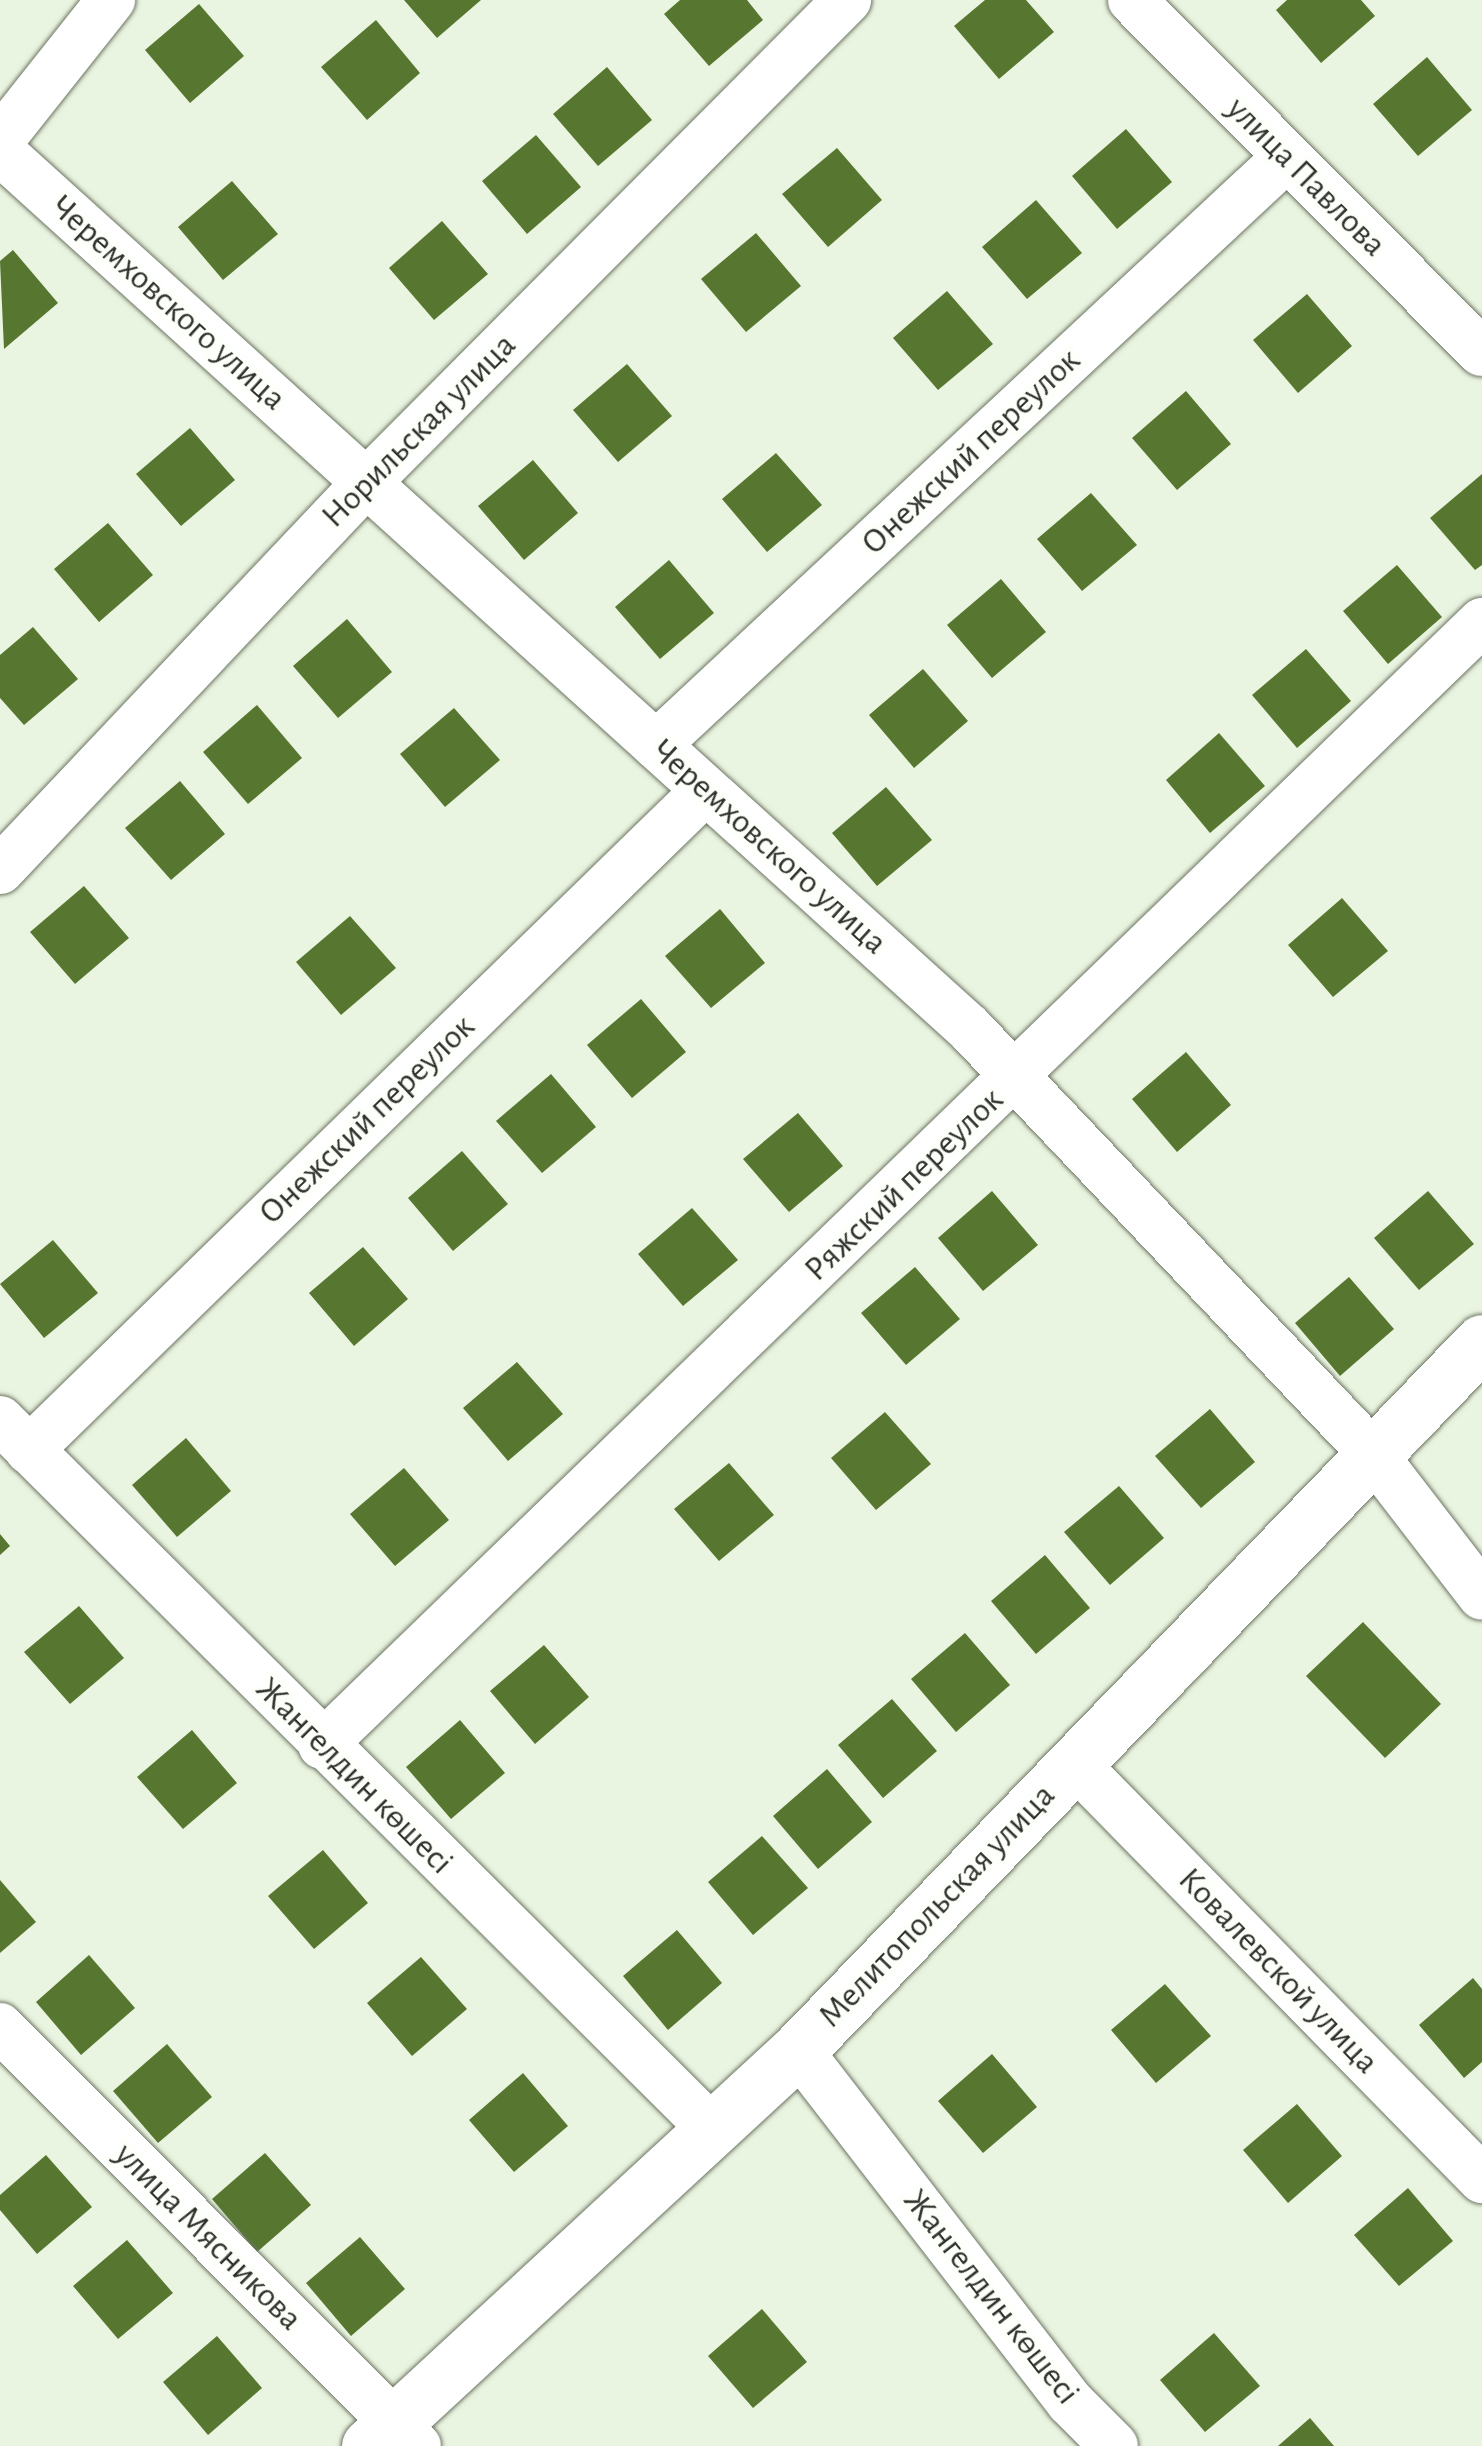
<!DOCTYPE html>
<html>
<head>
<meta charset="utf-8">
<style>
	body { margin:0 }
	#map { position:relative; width:1482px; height:2446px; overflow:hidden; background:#eaf5e1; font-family:"Alegreya Sans",sans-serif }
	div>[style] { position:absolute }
	.building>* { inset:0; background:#577730 }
	.roads { filter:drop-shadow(0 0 2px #6c7563) drop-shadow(0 0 2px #6c7563) }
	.street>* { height:48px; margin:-24px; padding:0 24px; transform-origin:24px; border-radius:24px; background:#fff }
	.secondary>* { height:55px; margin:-27.5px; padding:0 27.5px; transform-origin:27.5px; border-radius:27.5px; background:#fff }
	span { translate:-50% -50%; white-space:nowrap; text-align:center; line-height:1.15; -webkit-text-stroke:10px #fdfffb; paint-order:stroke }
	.street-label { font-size:35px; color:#2e322a }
</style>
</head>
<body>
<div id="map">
	<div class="building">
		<i style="clip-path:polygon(404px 0,481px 0,437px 38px)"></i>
		<i style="clip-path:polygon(680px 0,747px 0,763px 20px,709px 66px,664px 14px)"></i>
		<i style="clip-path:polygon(985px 0,1026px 0,1054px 32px,999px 79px,954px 26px)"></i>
		<i style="clip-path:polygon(1287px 0,1361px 0,1375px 16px,1321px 63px,1276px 10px)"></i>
		<i style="clip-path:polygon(199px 4px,244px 56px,190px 103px,145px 50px)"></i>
		<i style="clip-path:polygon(376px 20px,420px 73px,367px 120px,321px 67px)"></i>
		<i style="clip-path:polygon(1427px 57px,1472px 110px,1418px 156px,1373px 104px)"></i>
		<i style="clip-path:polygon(607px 67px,652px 120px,598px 166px,553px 114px)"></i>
		<i style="clip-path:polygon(1126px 129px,1172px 182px,1117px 229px,1072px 176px)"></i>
		<i style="clip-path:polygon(536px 135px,581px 187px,527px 234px,482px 181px)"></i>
		<i style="clip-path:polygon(837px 148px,882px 200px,828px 247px,782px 194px)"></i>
		<i style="clip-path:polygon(232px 181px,278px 234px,223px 280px,178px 227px)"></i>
		<i style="clip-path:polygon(1036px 200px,1082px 253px,1027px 299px,982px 247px)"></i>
		<i style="clip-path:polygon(442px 221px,488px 274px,434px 320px,389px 268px)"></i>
		<i style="clip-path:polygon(756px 233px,801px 286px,746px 332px,701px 279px)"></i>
		<i style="clip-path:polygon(13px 250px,58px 303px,4px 349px,0 261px)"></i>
		<i style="clip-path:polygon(947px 291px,993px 344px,938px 390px,893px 338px)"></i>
		<i style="clip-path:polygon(1307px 294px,1352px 346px,1298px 393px,1253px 340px)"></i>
		<i style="clip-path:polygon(627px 364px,672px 416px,618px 462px,573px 410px)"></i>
		<i style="clip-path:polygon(1186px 391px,1231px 444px,1177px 490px,1132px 438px)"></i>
		<i style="clip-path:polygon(190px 428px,235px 480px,181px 526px,136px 474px)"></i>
		<i style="clip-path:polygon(776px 453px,822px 505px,767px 552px,722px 499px)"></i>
		<i style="clip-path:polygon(533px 460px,578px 513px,524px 560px,478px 506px)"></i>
		<i style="clip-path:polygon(1482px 474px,1482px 565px,1475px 570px,1430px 518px)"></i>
		<i style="clip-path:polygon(1091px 493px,1137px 545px,1082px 591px,1037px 539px)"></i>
		<i style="clip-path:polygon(108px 523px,153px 575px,99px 622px,54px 569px)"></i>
		<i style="clip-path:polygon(669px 560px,714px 613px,660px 659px,615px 607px)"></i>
		<i style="clip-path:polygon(1397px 565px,1442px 617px,1388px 664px,1343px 611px)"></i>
		<i style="clip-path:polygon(1001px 579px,1046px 632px,992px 678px,947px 625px)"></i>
		<i style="clip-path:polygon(347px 619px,392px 672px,338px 718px,293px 666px)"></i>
		<i style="clip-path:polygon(33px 627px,78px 679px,24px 725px,0 698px,0 655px)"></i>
		<i style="clip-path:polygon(1306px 649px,1351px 701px,1297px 748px,1252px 695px)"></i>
		<i style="clip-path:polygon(923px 669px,968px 721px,914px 768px,869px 715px)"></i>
		<i style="clip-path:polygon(257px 705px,302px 758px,248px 804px,203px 752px)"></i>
		<i style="clip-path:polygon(454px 708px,500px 760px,445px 807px,400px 754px)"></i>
		<i style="clip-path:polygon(1219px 733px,1265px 786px,1210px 833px,1166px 780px)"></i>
		<i style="clip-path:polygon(180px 781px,225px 834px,171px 880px,125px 828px)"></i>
		<i style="clip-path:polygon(886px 787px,932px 840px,877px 886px,832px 833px)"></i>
		<i style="clip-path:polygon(84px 886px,129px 938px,75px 984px,30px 932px)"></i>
		<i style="clip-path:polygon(1342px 898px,1388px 951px,1333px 997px,1288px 945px)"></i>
		<i style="clip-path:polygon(720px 909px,765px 963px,711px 1008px,665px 956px)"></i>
		<i style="clip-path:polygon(350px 916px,396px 968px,341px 1015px,296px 962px)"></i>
		<i style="clip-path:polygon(641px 999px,686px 1052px,632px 1098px,587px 1045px)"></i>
		<i style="clip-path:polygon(1186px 1052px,1231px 1105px,1177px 1152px,1132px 1099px)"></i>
		<i style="clip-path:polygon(551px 1074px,596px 1127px,542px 1173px,496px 1121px)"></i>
		<i style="clip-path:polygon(798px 1113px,843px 1166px,789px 1212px,743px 1159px)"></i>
		<i style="clip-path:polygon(462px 1151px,508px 1204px,453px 1251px,408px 1198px)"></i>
		<i style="clip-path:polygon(992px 1191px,1038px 1245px,983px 1291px,938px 1238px)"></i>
		<i style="clip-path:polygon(1428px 1191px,1474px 1244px,1419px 1290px,1374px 1238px)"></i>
		<i style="clip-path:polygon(692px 1208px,738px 1260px,683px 1306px,638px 1254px)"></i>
		<i style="clip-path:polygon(53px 1240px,98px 1293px,44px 1338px,0 1284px)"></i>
		<i style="clip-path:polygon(363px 1247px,408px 1299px,354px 1346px,309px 1293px)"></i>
		<i style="clip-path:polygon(915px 1267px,960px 1319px,906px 1365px,861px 1313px)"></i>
		<i style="clip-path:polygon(1349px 1277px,1394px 1329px,1340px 1376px,1295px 1323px)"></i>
		<i style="clip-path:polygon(517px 1362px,563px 1414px,508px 1461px,463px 1408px)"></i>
		<i style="clip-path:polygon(1210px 1409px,1255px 1462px,1201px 1508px,1155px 1456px)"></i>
		<i style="clip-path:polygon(885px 1412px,931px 1464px,876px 1510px,831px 1458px)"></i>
		<i style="clip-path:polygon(186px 1438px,231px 1491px,177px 1537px,132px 1485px)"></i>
		<i style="clip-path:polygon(729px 1463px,774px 1515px,719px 1561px,674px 1509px)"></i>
		<i style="clip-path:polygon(404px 1468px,449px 1520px,395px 1566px,350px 1514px)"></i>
		<i style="clip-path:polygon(1119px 1486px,1164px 1538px,1110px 1585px,1064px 1532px)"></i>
		<i style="clip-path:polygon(0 1534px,10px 1546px,0 1555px)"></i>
		<i style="clip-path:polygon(1045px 1555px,1090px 1608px,1036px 1654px,991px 1601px)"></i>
		<i style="clip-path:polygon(79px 1606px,124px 1658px,70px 1704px,24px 1652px)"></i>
		<i style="clip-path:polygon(1363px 1622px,1441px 1704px,1385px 1758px,1306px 1676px)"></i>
		<i style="clip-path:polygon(965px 1633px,1010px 1685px,956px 1732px,911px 1679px)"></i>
		<i style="clip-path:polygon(544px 1645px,589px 1697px,535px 1744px,490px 1691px)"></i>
		<i style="clip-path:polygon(892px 1699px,937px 1751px,883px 1798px,838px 1745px)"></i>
		<i style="clip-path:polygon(460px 1720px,505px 1773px,451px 1819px,406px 1767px)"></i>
		<i style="clip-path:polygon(192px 1730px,237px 1783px,183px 1829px,137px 1777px)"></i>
		<i style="clip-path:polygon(827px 1769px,872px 1822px,818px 1869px,773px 1816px)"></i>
		<i style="clip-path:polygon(762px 1836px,808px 1888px,753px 1935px,708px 1882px)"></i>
		<i style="clip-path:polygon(323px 1850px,368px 1903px,314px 1949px,268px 1896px)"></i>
		<i style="clip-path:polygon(0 1880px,36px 1922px,0 1953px)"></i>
		<i style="clip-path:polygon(677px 1930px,722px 1983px,668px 2030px,623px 1976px)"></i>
		<i style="clip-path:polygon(89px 1955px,135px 2008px,81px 2055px,36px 2002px)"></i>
		<i style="clip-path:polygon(421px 1957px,467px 2009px,412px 2056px,367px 2003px)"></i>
		<i style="clip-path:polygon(1473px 1978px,1482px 1989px,1482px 2062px,1464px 2078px,1419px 2025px)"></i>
		<i style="clip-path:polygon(1165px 1984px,1211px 2036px,1156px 2083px,1111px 2030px)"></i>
		<i style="clip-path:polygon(167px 2044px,212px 2097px,158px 2143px,113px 2091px)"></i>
		<i style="clip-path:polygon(992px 2054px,1037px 2107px,983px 2153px,938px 2101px)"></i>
		<i style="clip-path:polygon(523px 2073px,568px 2126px,514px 2172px,469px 2120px)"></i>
		<i style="clip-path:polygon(1297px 2104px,1342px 2156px,1288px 2203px,1243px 2150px)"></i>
		<i style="clip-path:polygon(265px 2153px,311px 2205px,257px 2252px,212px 2199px)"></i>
		<i style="clip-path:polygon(46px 2155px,92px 2207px,37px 2254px,0 2210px,0 2195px)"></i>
		<i style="clip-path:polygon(1408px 2188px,1453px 2241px,1399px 2286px,1354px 2235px)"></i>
		<i style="clip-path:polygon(360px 2237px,405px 2289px,351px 2336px,306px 2283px)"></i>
		<i style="clip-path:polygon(127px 2240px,173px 2293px,118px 2339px,73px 2286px)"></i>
		<i style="clip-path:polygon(762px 2309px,807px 2362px,753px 2408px,708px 2356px)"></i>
		<i style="clip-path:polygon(1214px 2333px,1260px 2386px,1205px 2432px,1160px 2380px)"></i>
		<i style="clip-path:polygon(217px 2336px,262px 2388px,208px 2435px,163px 2382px)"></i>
		<i style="clip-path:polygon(1310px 2418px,1334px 2446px,1278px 2446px)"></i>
	</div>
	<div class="roads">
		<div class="street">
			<i style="left:1132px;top:0;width:496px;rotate:45.2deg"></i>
			<i style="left:0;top:140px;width:179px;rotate:-51.6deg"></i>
			<i style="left:0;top:151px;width:1307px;rotate:42.15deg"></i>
			<i style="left:969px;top:1028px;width:586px;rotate:46.52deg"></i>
			<i style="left:1372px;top:1453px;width:180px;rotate:52.4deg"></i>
			<i style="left:656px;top:745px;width:861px;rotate:-42.98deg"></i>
			<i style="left:0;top:870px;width:533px;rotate:-46.6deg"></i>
			<i style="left:366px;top:483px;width:682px;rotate:-45.12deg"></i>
			<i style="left:0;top:1420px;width:1003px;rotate:44.88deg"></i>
			<i style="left:29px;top:1450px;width:945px;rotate:-44.27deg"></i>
			<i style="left:322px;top:1745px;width:1615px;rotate:-44.07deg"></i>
			<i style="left:1074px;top:1763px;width:583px;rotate:45.56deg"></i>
			<i style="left:0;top:2027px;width:591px;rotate:45.14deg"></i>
			<i style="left:798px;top:2050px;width:445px;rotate:52.3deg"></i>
			<i style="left:1070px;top:2402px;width:62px;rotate:45deg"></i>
		</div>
		<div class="secondary">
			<i style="left:369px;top:2446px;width:584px;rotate:-42.71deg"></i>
			<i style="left:798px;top:2050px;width:984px;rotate:-45.99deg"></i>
		</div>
	</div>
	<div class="street-label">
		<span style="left:1306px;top:177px;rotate:45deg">улица Павлова</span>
		<span style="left:168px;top:303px;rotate:42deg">Черемховского улица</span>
		<span style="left:419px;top:431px;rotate:-45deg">Норильская улица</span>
		<span style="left:971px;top:452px;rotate:-43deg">Онежский переулок</span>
		<span style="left:769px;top:847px;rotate:42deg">Черемховского улица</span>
		<span style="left:367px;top:1120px;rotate:-44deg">Онежский переулок</span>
		<span style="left:904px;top:1185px;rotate:-44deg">Ряжский переулок</span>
		<span style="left:354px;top:1776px;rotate:45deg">Жангелдин көшесі</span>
		<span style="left:937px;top:1906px;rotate:-46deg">Мелитопольская улица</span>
		<span style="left:1278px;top:1971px;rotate:46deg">Ковалевской улица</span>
		<span style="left:208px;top:2237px;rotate:45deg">улица Мясникова</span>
		<span style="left:991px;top:2297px;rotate:52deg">Жангелдин көшесі</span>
	</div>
</div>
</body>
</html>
